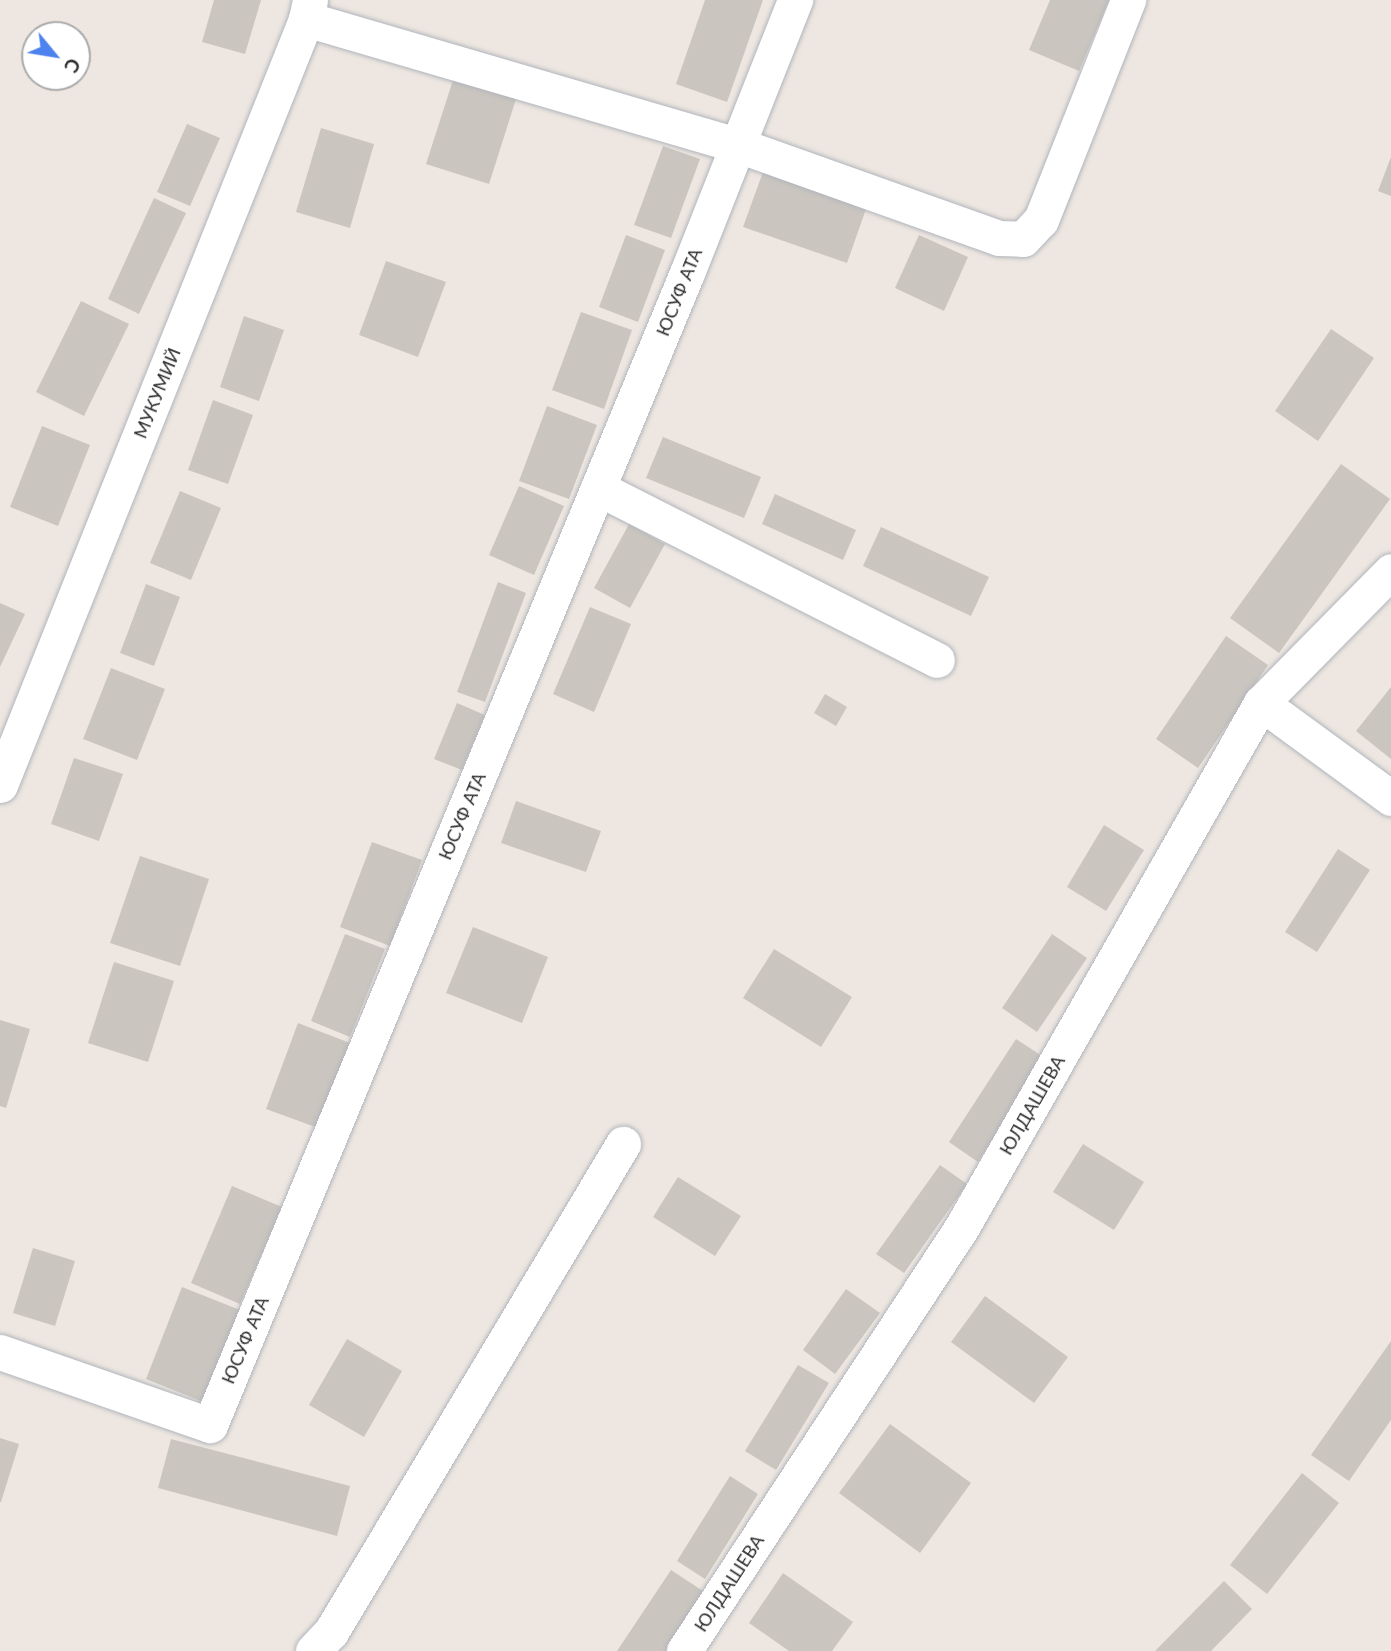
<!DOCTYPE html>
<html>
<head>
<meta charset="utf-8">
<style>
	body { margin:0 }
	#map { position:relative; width:1391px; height:1651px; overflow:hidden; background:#eee7e1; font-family:Lato,sans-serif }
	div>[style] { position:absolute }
	.building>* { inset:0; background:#cac5bf }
	.roads { filter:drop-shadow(0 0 2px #b1b5bc) drop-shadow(0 0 2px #b1b5bc) }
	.minor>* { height:35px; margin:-17.5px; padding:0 17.5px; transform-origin:17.5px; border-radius:17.5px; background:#fff }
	span { translate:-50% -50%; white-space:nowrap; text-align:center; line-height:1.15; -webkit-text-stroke:5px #fff; paint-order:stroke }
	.street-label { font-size:18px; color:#2d2d2d }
	.north { position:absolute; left:21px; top:21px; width:70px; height:70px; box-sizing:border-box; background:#fff; border:2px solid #ababab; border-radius:50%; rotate:120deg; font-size:19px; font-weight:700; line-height:28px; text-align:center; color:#2d2d2d }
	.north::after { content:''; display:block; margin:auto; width:24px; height:32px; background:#4d82ef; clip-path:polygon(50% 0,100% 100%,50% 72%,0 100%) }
</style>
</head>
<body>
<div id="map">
	<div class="building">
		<i style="clip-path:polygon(214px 0,261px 0,245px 54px,202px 42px)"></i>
		<i style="clip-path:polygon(705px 0,763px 0,727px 102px,676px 84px)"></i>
		<i style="clip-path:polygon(1050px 0,1109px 0,1079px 71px,1029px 50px)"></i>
		<i style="clip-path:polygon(453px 80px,516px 99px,489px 184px,426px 164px)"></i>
		<i style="clip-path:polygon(187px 124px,220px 138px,190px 206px,157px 192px)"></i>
		<i style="clip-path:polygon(321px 128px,374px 144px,350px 228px,296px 212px)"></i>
		<i style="clip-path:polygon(663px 146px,700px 159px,671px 238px,634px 225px)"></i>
		<i style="clip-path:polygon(1391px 157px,1391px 196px,1378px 191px)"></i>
		<i style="clip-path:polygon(763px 172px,866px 209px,847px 263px,743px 227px)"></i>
		<i style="clip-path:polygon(154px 198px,186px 213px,139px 314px,108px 299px)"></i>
		<i style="clip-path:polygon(626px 235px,665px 250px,638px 322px,599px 307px)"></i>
		<i style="clip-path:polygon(919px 235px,968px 257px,944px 311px,895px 288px)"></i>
		<i style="clip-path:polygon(386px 261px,446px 282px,418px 357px,359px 335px)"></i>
		<i style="clip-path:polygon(81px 301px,129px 324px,84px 416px,36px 392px)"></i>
		<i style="clip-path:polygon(581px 312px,632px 330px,604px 409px,552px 390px)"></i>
		<i style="clip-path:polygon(244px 316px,284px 330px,259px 401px,220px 387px)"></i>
		<i style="clip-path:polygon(1331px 329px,1374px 358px,1318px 441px,1275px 411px)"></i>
		<i style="clip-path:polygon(213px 400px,253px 415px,228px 484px,188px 470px)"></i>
		<i style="clip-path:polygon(547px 406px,597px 425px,569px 499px,519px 481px)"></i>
		<i style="clip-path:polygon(42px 426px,90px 445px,58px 526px,10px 507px)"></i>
		<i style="clip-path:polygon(663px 437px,761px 477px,744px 518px,646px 478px)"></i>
		<i style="clip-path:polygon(1341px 464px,1390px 499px,1279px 653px,1230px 618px)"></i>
		<i style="clip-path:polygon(519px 486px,564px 506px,534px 575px,489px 555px)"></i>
		<i style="clip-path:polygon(180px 491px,221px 508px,191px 580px,150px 563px)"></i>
		<i style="clip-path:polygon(775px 494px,856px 530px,843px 560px,762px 524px)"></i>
		<i style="clip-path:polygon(629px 524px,665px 544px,630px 608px,594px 588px)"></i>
		<i style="clip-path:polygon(881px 527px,989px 577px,971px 616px,863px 566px)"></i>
		<i style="clip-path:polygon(498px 582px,526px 593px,485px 702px,457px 692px)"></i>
		<i style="clip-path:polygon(146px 584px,180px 597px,154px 666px,120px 653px)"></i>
		<i style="clip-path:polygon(0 603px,25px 614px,0 667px)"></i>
		<i style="clip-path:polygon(590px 607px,631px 624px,594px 712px,553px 694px)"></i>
		<i style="clip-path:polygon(1226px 636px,1268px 665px,1198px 768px,1156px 739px)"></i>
		<i style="clip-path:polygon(111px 668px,165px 689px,137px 760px,83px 739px)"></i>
		<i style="clip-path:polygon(1391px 687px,1391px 759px,1356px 731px)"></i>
		<i style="clip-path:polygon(825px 694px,847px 707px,836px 726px,814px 713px)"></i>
		<i style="clip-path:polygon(457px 703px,485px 715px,462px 770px,434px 759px)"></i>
		<i style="clip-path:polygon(74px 758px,123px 774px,99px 841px,51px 824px)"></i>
		<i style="clip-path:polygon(516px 801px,601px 831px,586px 872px,501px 843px)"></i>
		<i style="clip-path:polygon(1104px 825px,1144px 850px,1106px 911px,1067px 887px)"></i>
		<i style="clip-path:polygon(372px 842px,422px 860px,390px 946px,340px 927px)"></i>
		<i style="clip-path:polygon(1338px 849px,1370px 870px,1317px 952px,1285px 932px)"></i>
		<i style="clip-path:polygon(140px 856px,209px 879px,180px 966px,110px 943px)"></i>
		<i style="clip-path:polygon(473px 927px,548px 957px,522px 1023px,446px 993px)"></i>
		<i style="clip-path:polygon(345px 934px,385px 949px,350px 1037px,311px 1021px)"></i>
		<i style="clip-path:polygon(1052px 934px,1087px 958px,1037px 1032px,1002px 1008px)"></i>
		<i style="clip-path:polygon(774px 949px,852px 997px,821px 1047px,743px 998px)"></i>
		<i style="clip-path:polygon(114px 962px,174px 981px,148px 1062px,88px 1043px)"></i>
		<i style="clip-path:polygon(0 1020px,30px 1029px,6px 1108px,0 1106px)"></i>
		<i style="clip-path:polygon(298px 1023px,350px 1043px,318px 1128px,266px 1109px)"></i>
		<i style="clip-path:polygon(1016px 1039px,1045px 1058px,978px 1162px,949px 1142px)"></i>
		<i style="clip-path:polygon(1083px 1144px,1144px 1182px,1114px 1230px,1053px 1192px)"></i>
		<i style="clip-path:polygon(940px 1165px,967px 1184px,904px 1273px,876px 1254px)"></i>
		<i style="clip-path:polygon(678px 1177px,741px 1216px,715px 1256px,653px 1217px)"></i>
		<i style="clip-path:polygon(232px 1186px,282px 1207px,240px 1304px,191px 1283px)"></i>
		<i style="clip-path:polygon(33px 1248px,75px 1261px,55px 1326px,13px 1313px)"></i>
		<i style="clip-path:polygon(182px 1287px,245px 1312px,208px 1404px,146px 1379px)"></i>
		<i style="clip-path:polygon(846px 1289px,880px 1313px,835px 1374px,803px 1350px)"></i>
		<i style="clip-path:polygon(985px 1296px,1068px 1357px,1034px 1403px,951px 1342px)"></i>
		<i style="clip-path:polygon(347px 1339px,402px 1371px,364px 1437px,309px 1405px)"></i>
		<i style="clip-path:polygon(1391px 1341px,1391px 1420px,1349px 1481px,1311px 1455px)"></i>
		<i style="clip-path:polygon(798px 1365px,829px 1383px,776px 1470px,745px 1451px)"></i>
		<i style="clip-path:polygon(890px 1424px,971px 1483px,920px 1553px,839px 1493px)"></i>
		<i style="clip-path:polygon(0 1438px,19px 1444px,1px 1502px,0 1502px)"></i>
		<i style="clip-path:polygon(171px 1439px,350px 1486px,337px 1536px,158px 1488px)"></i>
		<i style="clip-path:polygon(1302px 1473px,1339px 1503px,1267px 1594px,1230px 1565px)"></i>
		<i style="clip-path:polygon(730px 1476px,758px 1494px,705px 1579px,677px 1561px)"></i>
		<i style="clip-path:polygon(671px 1570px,706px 1593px,668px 1651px,617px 1651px)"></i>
		<i style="clip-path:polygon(783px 1573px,853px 1622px,832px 1651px,789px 1651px,749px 1623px)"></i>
		<i style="clip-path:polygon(1224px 1581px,1252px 1609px,1211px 1651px,1155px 1651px)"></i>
	</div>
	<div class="roads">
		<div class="minor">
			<i style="left:306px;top:19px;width:450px;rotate:16.3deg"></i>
			<i style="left:738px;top:145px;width:277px;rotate:19.6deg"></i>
			<i style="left:999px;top:238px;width:24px;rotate:2deg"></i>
			<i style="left:1023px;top:239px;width:26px;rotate:-47deg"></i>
			<i style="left:1041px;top:220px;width:237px;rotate:-68.4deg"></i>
			<i style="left:598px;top:488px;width:380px;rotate:26.9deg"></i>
			<i style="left:1261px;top:703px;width:161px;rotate:36.2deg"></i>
			<i style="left:0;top:785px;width:825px;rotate:-68.22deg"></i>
			<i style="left:306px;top:19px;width:19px;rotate:-78deg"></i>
			<i style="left:0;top:1352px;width:222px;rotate:19.2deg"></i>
			<i style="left:210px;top:1425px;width:1247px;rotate:-67.51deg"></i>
			<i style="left:687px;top:273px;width:294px;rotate:-68.4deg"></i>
			<i style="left:313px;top:1651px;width:26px;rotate:-47deg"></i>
			<i style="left:331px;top:1632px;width:569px;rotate:-59.11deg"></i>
			<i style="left:684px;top:1651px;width:507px;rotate:-56.75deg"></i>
			<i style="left:962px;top:1227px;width:603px;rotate:-60.29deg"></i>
			<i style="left:1261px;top:703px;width:185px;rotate:-45.4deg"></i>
		</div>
	</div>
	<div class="street-label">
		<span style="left:679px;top:292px;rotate:-68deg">ЮСУФ АТА</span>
		<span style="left:157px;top:393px;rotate:-68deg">МУКУМИЙ</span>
		<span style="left:462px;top:816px;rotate:-67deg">ЮСУФ АТА</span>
		<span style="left:1032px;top:1105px;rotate:-60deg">ЮЛДАШЕВА</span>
		<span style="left:245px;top:1340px;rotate:-67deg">ЮСУФ АТА</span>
		<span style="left:729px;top:1583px;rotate:-57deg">ЮЛДАШЕВА</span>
	</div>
	<div class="north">С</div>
</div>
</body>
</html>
